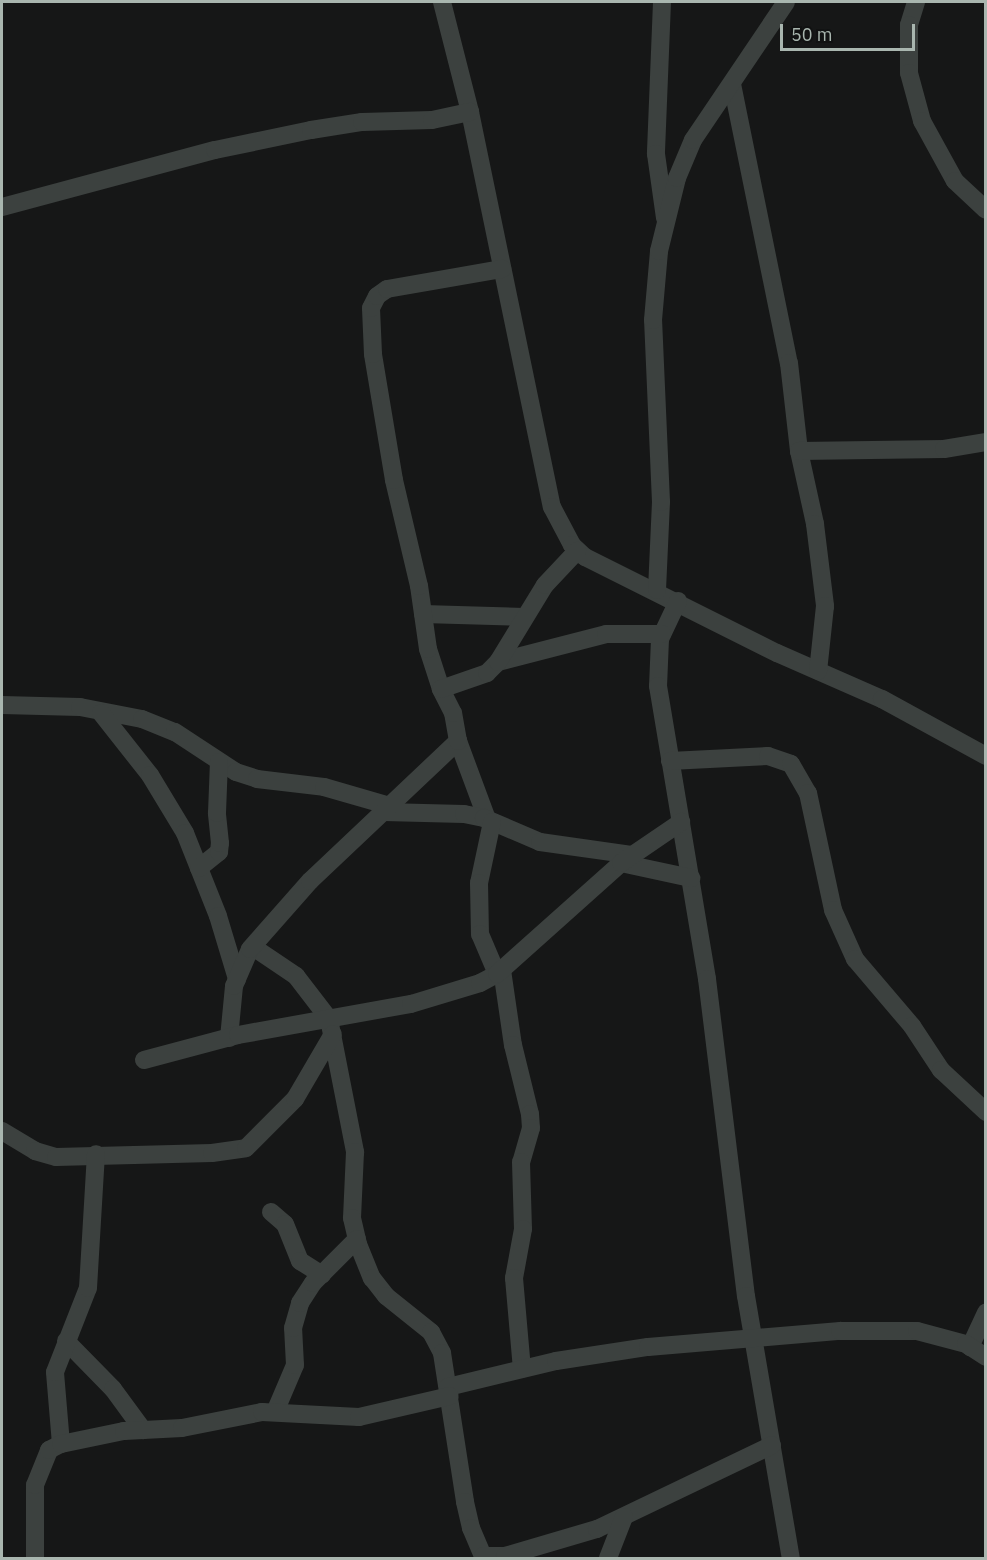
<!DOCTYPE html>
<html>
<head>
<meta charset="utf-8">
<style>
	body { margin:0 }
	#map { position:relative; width:987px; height:1560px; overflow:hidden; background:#161717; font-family:"IBM Plex Sans",sans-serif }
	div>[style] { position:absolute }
	.minor>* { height:18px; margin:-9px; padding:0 9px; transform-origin:9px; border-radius:9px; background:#3c413f }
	span { translate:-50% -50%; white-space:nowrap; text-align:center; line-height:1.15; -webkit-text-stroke:4.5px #111212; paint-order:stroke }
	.frame { position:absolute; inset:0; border:3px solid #a9b6af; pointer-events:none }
	.scale { position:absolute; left:780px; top:24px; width:135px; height:27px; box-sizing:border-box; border:3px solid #a9b6af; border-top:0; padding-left:8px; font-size:18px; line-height:21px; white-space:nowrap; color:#a9b6af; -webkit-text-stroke:4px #111212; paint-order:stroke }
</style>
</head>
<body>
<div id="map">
	<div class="minor">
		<i style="left:442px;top:2px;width:114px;rotate:75.7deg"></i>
		<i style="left:470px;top:112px;width:403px;rotate:78.3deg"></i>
		<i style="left:552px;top:507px;width:43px;rotate:62.2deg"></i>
		<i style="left:572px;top:545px;width:18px;rotate:43deg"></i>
		<i style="left:585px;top:557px;width:215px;rotate:26.6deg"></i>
		<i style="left:777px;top:653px;width:115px;rotate:23.7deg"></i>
		<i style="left:882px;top:699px;width:119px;rotate:28.7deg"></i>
		<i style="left:662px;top:2px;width:152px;rotate:92.3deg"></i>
		<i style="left:656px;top:154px;width:65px;rotate:82deg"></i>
		<i style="left:916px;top:2px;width:24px;rotate:107deg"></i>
		<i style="left:909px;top:25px;width:48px;rotate:90deg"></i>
		<i style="left:909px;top:73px;width:50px;rotate:74.8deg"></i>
		<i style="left:922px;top:121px;width:68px;rotate:61.2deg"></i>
		<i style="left:955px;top:181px;width:42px;rotate:43.1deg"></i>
		<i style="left:732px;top:84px;width:285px;rotate:78.5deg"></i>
		<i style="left:789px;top:363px;width:89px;rotate:83.5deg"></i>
		<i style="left:799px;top:451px;width:75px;rotate:77.6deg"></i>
		<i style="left:815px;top:524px;width:83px;rotate:83deg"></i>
		<i style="left:825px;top:606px;width:65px;rotate:96.1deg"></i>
		<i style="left:2px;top:207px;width:220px;rotate:-15deg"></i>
		<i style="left:215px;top:150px;width:98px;rotate:-11.8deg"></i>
		<i style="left:311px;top:130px;width:52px;rotate:-8.9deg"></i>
		<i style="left:362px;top:122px;width:70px;rotate:-1.6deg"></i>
		<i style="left:432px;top:120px;width:39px;rotate:-12deg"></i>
		<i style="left:799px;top:451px;width:145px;rotate:-0.8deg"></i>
		<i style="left:944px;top:449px;width:43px;rotate:-9.5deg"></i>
		<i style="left:657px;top:590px;width:88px;rotate:-87.4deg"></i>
		<i style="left:661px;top:502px;width:182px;rotate:-92.5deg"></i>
		<i style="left:653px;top:320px;width:69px;rotate:-85deg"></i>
		<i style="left:659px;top:251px;width:75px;rotate:-76.1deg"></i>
		<i style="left:677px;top:178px;width:41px;rotate:-67.2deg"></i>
		<i style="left:693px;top:140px;width:166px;rotate:-56deg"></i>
		<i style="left:678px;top:601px;width:42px;rotate:115.3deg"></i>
		<i style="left:660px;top:639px;width:47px;rotate:92.4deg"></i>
		<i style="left:658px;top:686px;width:297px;rotate:80.5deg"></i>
		<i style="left:707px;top:979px;width:319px;rotate:83deg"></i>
		<i style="left:746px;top:1296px;width:266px;rotate:80.3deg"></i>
		<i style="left:423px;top:614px;width:101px;rotate:1.7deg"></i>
		<i style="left:498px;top:662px;width:112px;rotate:-14.5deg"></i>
		<i style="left:606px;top:634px;width:56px"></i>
		<i style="left:441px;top:689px;width:42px;rotate:-108deg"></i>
		<i style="left:428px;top:649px;width:64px;rotate:-98.1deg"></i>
		<i style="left:419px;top:586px;width:109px;rotate:-103.3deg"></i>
		<i style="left:394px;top:480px;width:128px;rotate:-99.5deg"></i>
		<i style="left:373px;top:354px;width:46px;rotate:-92.5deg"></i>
		<i style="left:371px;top:308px;width:13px;rotate:-63deg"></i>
		<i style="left:377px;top:296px;width:12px;rotate:-35deg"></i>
		<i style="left:387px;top:289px;width:117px;rotate:-9.9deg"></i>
		<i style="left:2px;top:705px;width:78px;rotate:1.5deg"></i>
		<i style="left:80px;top:707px;width:63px;rotate:11deg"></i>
		<i style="left:142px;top:719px;width:35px;rotate:22deg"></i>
		<i style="left:175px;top:732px;width:73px;rotate:33.3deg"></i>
		<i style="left:236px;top:772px;width:22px;rotate:18deg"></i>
		<i style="left:257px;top:779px;width:67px;rotate:6.8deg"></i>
		<i style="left:324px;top:787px;width:69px;rotate:16.1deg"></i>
		<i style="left:101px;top:713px;width:79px;rotate:51.7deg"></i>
		<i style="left:150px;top:775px;width:68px;rotate:58.9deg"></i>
		<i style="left:185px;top:833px;width:89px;rotate:68.3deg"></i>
		<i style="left:218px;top:916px;width:66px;rotate:73.2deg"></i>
		<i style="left:458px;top:741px;width:83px;rotate:69.6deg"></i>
		<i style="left:670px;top:761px;width:98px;rotate:-2.9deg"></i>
		<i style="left:768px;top:756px;width:24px;rotate:19deg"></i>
		<i style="left:791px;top:764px;width:34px;rotate:60deg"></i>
		<i style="left:808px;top:793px;width:120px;rotate:77.9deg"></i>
		<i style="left:833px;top:910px;width:54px;rotate:65.8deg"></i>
		<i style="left:855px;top:959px;width:88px;rotate:49.6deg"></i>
		<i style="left:912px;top:1026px;width:53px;rotate:56.6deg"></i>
		<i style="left:941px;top:1070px;width:62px;rotate:43deg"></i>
		<i style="left:384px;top:812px;width:80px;rotate:1.4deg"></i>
		<i style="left:464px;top:814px;width:20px;rotate:11deg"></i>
		<i style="left:484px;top:818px;width:61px;rotate:23.2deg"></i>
		<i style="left:540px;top:842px;width:94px;rotate:8deg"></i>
		<i style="left:492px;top:822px;width:62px;rotate:102deg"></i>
		<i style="left:479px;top:883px;width:51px;rotate:88.9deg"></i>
		<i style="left:480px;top:934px;width:43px;rotate:67deg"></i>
		<i style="left:621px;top:863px;width:72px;rotate:12.1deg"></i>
		<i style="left:199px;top:868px;width:26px;rotate:-39deg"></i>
		<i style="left:219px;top:852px;width:9px;rotate:-84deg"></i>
		<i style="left:220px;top:843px;width:30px;rotate:-96deg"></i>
		<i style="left:217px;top:813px;width:51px;rotate:-87.8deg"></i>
		<i style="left:253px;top:947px;width:52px;rotate:34deg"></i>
		<i style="left:296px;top:976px;width:54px;rotate:52.5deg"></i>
		<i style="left:329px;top:1019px;width:136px;rotate:78.9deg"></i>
		<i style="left:355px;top:1152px;width:66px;rotate:92.6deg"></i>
		<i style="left:352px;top:1218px;width:27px;rotate:77deg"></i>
		<i style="left:358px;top:1244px;width:37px;rotate:68deg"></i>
		<i style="left:372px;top:1278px;width:23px;rotate:52deg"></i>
		<i style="left:386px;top:1296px;width:58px;rotate:38.7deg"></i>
		<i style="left:431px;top:1332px;width:24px;rotate:62deg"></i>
		<i style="left:442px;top:1353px;width:151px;rotate:81.2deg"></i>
		<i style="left:465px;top:1502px;width:27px;rotate:77deg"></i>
		<i style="left:471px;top:1528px;width:33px;rotate:67deg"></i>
		<i style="left:502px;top:970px;width:76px;rotate:81.7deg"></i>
		<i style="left:513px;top:1045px;width:71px;rotate:76.2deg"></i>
		<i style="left:530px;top:1114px;width:14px;rotate:86deg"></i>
		<i style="left:531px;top:1128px;width:35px;rotate:106deg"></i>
		<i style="left:521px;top:1162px;width:67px;rotate:88.3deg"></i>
		<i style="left:523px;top:1229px;width:50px;rotate:100.4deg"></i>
		<i style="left:514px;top:1278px;width:91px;rotate:85deg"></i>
		<i style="left:229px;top:1038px;width:52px;rotate:-84.5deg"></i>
		<i style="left:234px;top:986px;width:40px;rotate:-66.6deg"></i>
		<i style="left:250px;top:949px;width:91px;rotate:-48.6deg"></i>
		<i style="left:310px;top:881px;width:204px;rotate:-43.4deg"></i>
		<i style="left:458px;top:741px;width:28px;rotate:-100deg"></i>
		<i style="left:453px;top:713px;width:27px;rotate:-117deg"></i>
		<i style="left:441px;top:689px;width:49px;rotate:-19.2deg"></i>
		<i style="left:487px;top:673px;width:16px;rotate:-45deg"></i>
		<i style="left:498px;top:662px;width:90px;rotate:-58.6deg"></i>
		<i style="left:545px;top:585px;width:47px;rotate:-46.7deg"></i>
		<i style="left:144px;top:1060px;width:97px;rotate:-14.9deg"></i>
		<i style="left:238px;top:1035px;width:176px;rotate:-10.2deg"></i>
		<i style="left:411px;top:1004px;width:72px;rotate:-16.9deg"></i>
		<i style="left:480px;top:983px;width:19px;rotate:-28deg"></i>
		<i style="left:497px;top:974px;width:166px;rotate:-41.8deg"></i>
		<i style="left:621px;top:863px;width:73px;rotate:-34.3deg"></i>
		<i style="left:2px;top:1131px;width:39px;rotate:31deg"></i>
		<i style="left:35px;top:1151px;width:22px;rotate:16deg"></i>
		<i style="left:56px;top:1157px;width:156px;rotate:-1.5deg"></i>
		<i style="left:212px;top:1153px;width:34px;rotate:-8deg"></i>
		<i style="left:246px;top:1148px;width:69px;rotate:-45deg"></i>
		<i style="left:295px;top:1099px;width:75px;rotate:-59.7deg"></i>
		<i style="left:271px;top:1212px;width:18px;rotate:41deg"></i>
		<i style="left:285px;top:1224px;width:40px;rotate:68deg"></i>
		<i style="left:300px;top:1261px;width:26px;rotate:32deg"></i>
		<i style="left:66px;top:1341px;width:67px;rotate:45.6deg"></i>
		<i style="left:113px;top:1389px;width:51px;rotate:53.8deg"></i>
		<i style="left:970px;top:1347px;width:38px;rotate:-65deg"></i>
		<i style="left:448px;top:1387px;width:111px;rotate:-13.5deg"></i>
		<i style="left:556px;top:1361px;width:93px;rotate:-8.7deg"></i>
		<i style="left:648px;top:1347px;width:193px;rotate:-4.8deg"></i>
		<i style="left:840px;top:1331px;width:77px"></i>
		<i style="left:917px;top:1331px;width:51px;rotate:14.9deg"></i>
		<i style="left:966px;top:1344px;width:24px;rotate:33deg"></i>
		<i style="left:275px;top:1412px;width:51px;rotate:-66.9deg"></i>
		<i style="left:295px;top:1365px;width:37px;rotate:-93deg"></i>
		<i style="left:293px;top:1328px;width:26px;rotate:-74deg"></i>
		<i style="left:300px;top:1303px;width:24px;rotate:-57deg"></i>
		<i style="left:313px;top:1283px;width:62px;rotate:-45deg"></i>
		<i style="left:61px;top:1444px;width:72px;rotate:-94.8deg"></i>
		<i style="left:55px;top:1372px;width:90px;rotate:-68.6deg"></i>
		<i style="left:88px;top:1288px;width:134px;rotate:-86.6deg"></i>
		<i style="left:483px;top:1556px;width:22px"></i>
		<i style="left:505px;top:1556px;width:96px;rotate:-16.4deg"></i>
		<i style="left:597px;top:1529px;width:194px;rotate:-25.6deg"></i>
		<i style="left:35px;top:1558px;width:73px;rotate:-90deg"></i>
		<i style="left:35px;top:1485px;width:38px;rotate:-68deg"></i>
		<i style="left:49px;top:1450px;width:13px;rotate:-27deg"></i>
		<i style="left:61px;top:1444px;width:64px;rotate:-11.7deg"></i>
		<i style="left:124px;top:1431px;width:58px;rotate:-3deg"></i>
		<i style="left:182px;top:1428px;width:82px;rotate:-11.3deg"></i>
		<i style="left:262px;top:1412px;width:97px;rotate:3deg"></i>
		<i style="left:359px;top:1417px;width:93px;rotate:-13deg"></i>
		<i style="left:608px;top:1558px;width:44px;rotate:-68.7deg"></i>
	</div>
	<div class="frame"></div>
	<div class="scale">50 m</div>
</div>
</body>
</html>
